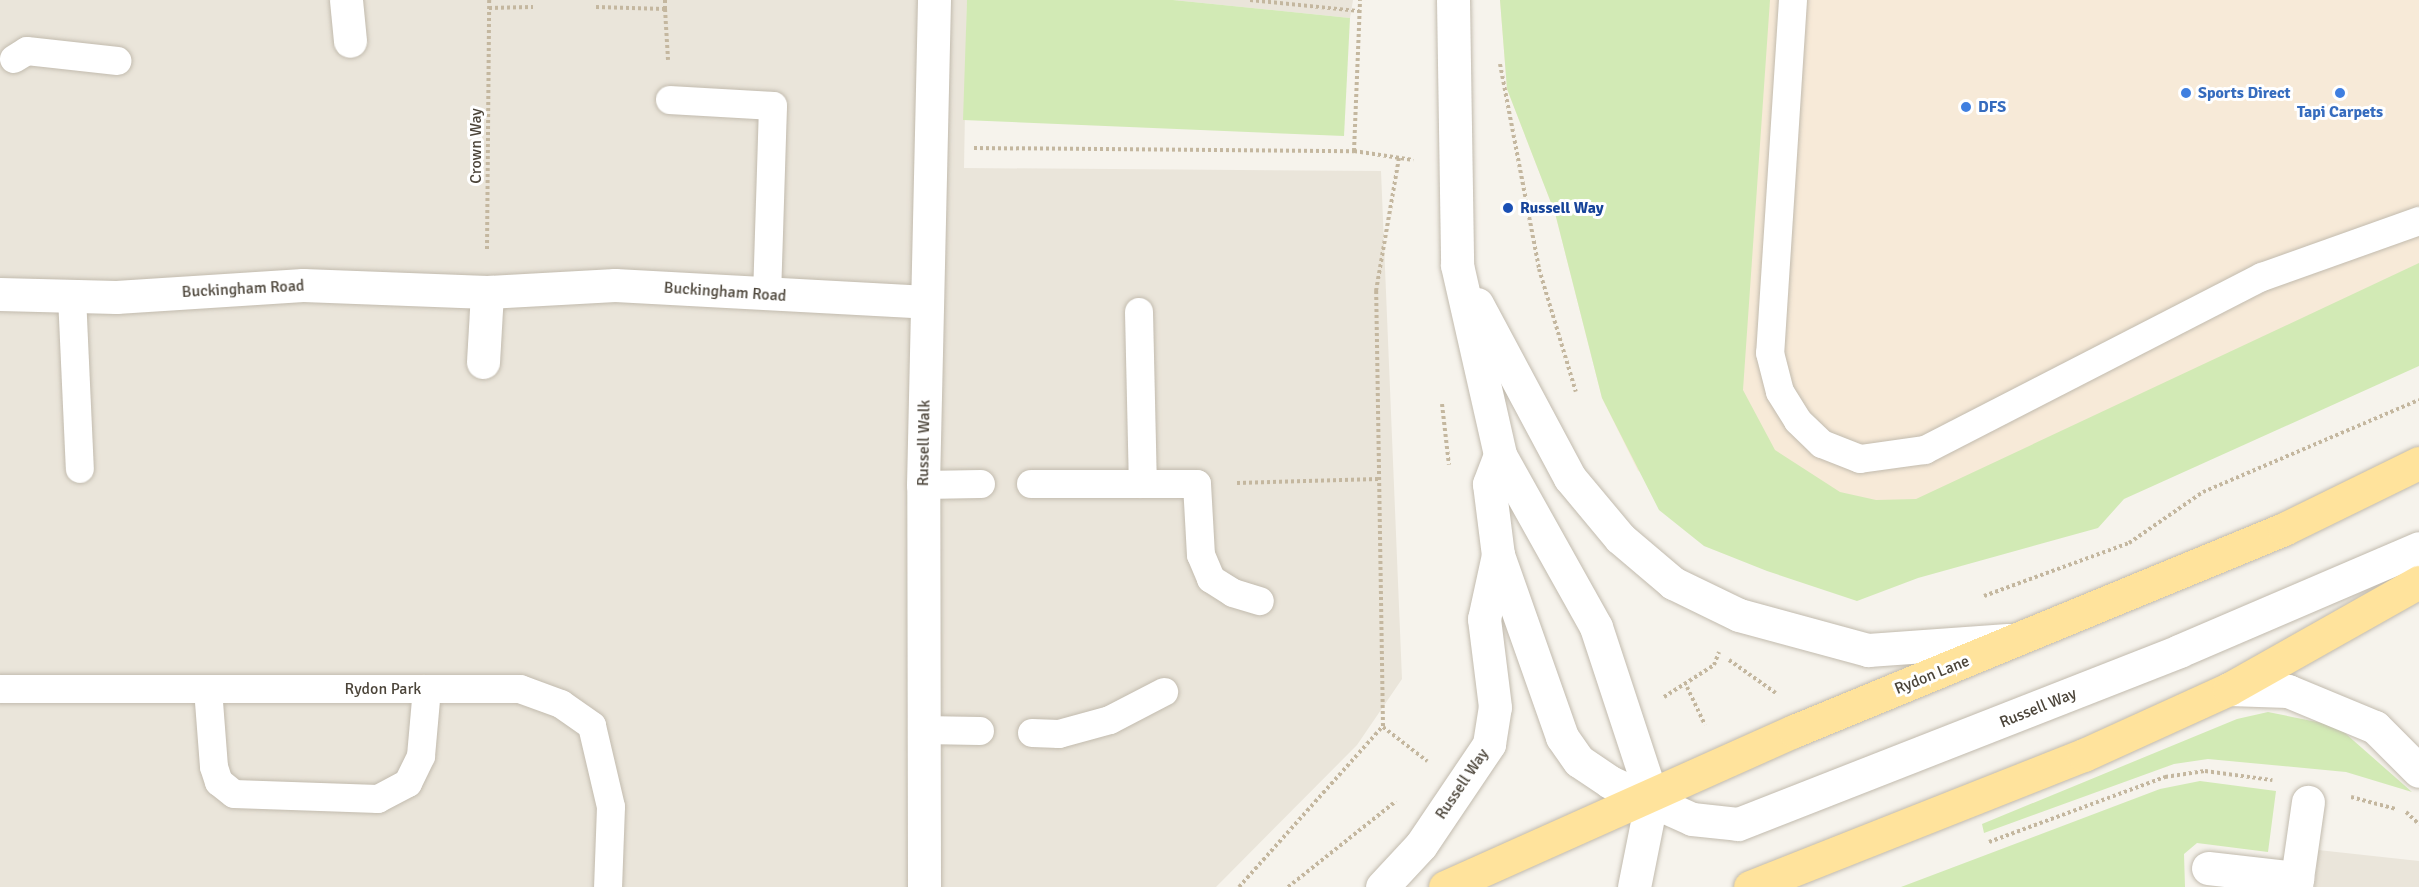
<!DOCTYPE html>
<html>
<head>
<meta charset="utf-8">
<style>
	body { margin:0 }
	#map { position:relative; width:2419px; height:887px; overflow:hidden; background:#f6f3ec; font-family:Signika,sans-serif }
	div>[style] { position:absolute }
	.residential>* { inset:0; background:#eae5da }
	.commercial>* { inset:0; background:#f7ead8 }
	.green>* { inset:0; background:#d2eab5 }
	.path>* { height:4px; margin-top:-2px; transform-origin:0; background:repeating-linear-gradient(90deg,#c4b79f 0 3px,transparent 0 6px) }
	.roads { filter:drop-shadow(0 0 2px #c2bbae) drop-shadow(0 0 2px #c2bbae) }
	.lane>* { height:28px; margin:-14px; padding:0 14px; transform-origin:14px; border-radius:14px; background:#fff }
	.street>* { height:33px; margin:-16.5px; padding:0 16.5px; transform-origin:16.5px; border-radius:16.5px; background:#fff }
	.primary>* { height:33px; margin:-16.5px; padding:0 16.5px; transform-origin:16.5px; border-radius:16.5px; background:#ffe39c }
	.dots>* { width:16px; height:16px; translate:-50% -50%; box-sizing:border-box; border:3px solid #fff; border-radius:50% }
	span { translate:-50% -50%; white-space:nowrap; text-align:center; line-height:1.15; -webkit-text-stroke:6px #fff; paint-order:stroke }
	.shop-label { font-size:16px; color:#366cbe; font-weight:700 }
	.left { translate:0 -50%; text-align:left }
	.street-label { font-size:16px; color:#4b4439 }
	.transit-label { font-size:16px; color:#164399; font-weight:700 }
</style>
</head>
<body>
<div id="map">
	<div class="residential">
		<i style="clip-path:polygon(0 0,967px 0,964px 168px,1381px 171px,1402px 679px,1357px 745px,1216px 887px,0 887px)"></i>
		<i style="clip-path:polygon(1173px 0,1353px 0,1350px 18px)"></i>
		<i style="clip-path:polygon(2318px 850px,2419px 861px,2419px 887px,2315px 887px)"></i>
	</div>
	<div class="commercial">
		<i style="clip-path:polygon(1500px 0,2419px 0,2419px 290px,2000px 553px,1638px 471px,1602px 398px,1555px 213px,1507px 89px)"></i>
	</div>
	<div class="green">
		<i style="clip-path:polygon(967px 0,1173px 0,1350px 18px,1344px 136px,963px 120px)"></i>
		<i style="clip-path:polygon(1500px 0,1770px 0,1743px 390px,1775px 450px,1840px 492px,1876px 500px,1916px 499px,2419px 263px,2419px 366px,2124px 499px,2098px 528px,1918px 578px,1857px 601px,1767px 571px,1704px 546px,1659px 510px,1602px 398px,1555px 213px,1507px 89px)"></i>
		<i style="clip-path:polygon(2268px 712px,2337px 726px,2412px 792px,2346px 772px,2208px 759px,2174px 764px,1984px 833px,1982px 824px,2237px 719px)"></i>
		<i style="clip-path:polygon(2200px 781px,2276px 791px,2268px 852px,2197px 843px,2184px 854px,2185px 887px,1901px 887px,2160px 789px)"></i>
	</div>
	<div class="path">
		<i style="left:665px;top:0;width:9px;rotate:90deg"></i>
		<i style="left:1250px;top:0;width:110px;rotate:5.8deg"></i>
		<i style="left:596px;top:7px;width:69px;rotate:1.7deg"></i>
		<i style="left:665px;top:9px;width:51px;rotate:86.6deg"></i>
		<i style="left:489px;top:8px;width:44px;rotate:-1.3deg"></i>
		<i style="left:1500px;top:64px;width:209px;rotate:79.2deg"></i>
		<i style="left:1539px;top:269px;width:128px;rotate:73.3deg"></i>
		<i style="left:974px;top:148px;width:380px;rotate:0.5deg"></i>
		<i style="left:1354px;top:151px;width:60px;rotate:8.7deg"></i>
		<i style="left:1354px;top:151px;width:151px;rotate:-87.7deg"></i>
		<i style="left:487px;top:249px;width:249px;rotate:-89.5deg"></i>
		<i style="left:1442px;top:404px;width:61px;rotate:83.5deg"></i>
		<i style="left:1237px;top:483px;width:141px;rotate:-1.6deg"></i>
		<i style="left:1984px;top:596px;width:154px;rotate:-20.1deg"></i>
		<i style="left:2129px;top:543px;width:90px;rotate:-34.6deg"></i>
		<i style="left:2203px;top:492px;width:235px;rotate:-23.1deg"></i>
		<i style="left:1729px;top:660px;width:57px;rotate:35.1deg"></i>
		<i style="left:1687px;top:687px;width:42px;rotate:64.7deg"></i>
		<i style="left:1664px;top:697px;width:59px;rotate:-32.6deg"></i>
		<i style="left:1714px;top:665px;width:14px;rotate:-69deg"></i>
		<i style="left:1383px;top:727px;width:56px;rotate:37.7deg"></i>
		<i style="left:2351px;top:797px;width:47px;rotate:14.9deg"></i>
		<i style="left:2406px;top:812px;width:18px;rotate:43deg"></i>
		<i style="left:1989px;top:842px;width:188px;rotate:-20.3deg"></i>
		<i style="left:2165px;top:777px;width:40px;rotate:-8.5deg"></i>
		<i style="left:2205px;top:771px;width:68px;rotate:7.7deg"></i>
		<i style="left:1239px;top:887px;width:216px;rotate:-48.2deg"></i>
		<i style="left:1383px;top:726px;width:435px;rotate:-90.9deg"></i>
		<i style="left:1376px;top:291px;width:135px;rotate:-80.2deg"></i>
		<i style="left:1288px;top:887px;width:138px;rotate:-38.5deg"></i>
	</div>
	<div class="roads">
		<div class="lane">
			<i style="left:1793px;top:0;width:354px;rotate:93.7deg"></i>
			<i style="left:1770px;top:353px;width:40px;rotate:75.6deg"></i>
			<i style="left:1780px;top:392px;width:34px;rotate:58deg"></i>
			<i style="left:1798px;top:421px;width:33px;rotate:44deg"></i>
			<i style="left:1822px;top:444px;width:41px;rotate:21.5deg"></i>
			<i style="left:1860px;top:459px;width:66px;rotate:-7.9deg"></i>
			<i style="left:1925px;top:450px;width:379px;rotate:-27.2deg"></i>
			<i style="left:2262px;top:277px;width:167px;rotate:-19.6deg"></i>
			<i style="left:14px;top:59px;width:15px;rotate:-32deg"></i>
			<i style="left:27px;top:51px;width:91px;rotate:6.3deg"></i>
			<i style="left:670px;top:100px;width:103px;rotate:3.3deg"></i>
			<i style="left:773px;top:106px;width:189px;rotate:91.8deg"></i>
			<i style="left:72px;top:296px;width:173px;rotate:87.4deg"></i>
			<i style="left:1139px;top:312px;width:172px;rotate:88.7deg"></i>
			<i style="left:1031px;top:484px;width:166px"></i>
			<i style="left:1197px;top:484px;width:71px;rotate:86.8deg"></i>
			<i style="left:1201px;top:555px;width:26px;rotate:67deg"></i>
			<i style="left:1211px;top:579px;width:26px;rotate:32deg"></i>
			<i style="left:1233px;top:593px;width:28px;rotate:17deg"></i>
			<i style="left:923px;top:485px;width:58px;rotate:-1deg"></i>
			<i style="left:0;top:689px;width:520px"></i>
			<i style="left:520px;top:689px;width:44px;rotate:20.1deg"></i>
			<i style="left:561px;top:704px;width:38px;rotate:35deg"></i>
			<i style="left:592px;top:726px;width:83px;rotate:76.8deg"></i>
			<i style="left:611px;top:807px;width:80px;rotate:92.1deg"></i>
			<i style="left:208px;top:689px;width:78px;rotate:85.6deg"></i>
			<i style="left:214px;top:767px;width:16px;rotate:72deg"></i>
			<i style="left:219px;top:782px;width:19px;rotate:39deg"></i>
			<i style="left:234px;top:794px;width:144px;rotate:2deg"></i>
			<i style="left:378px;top:799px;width:34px;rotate:-28deg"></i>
			<i style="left:408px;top:783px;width:30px;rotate:-64deg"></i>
			<i style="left:421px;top:756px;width:67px;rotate:-84.9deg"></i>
			<i style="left:923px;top:730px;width:57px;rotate:1deg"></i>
			<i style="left:1032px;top:733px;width:27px;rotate:2deg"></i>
			<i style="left:1059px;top:734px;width:53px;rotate:-15.4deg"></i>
			<i style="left:1110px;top:720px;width:61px;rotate:-27.4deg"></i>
		</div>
		<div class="street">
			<i style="left:346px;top:0;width:41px;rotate:84.4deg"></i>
			<i style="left:1453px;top:0;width:265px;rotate:89.1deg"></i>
			<i style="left:1457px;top:265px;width:195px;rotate:77.2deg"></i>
			<i style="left:1500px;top:455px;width:197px;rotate:60.8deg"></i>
			<i style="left:1596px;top:627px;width:179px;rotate:71.8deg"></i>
			<i style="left:1652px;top:797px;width:92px;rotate:101.3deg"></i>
			<i style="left:0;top:294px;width:116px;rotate:1.5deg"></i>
			<i style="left:116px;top:297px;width:187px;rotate:-3.7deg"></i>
			<i style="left:303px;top:285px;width:184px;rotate:2.2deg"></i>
			<i style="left:487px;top:292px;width:128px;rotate:-3.1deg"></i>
			<i style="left:615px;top:285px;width:312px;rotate:3.1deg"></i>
			<i style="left:1477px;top:304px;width:197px;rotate:61.9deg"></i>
			<i style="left:1570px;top:478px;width:78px;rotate:50.2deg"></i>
			<i style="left:1620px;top:538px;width:70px;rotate:40.3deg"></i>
			<i style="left:1673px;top:583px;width:73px;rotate:25.9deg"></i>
			<i style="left:1739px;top:615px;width:134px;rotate:15.2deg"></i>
			<i style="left:1868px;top:650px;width:140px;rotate:-4.1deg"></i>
			<i style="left:483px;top:362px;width:70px;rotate:-86.7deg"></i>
			<i style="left:1500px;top:455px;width:31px;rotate:111deg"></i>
			<i style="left:1489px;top:484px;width:72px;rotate:82.8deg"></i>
			<i style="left:1498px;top:555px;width:193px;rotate:70.6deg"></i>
			<i style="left:1562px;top:737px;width:29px;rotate:55deg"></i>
			<i style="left:1579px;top:761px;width:37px;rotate:34deg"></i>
			<i style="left:1610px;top:782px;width:90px;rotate:24.3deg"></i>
			<i style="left:1692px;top:819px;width:46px;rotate:6.2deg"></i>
			<i style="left:1738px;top:824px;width:474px;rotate:-21.4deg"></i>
			<i style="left:2179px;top:651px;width:261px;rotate:-23.2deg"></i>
			<i style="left:2229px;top:689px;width:59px;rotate:1.9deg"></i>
			<i style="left:2288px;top:691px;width:94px;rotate:22.5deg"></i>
			<i style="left:2375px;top:727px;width:62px;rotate:45deg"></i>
			<i style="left:2208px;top:868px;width:90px;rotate:6.4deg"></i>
			<i style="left:2297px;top:878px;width:9px;rotate:96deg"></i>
			<i style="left:2297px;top:878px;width:77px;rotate:-81.8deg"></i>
			<i style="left:924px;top:887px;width:402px;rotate:-90.1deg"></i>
			<i style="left:923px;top:485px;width:485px;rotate:-88.7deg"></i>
			<i style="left:1382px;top:887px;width:57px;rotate:-47.1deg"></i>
			<i style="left:1421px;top:845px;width:122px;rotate:-56deg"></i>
			<i style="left:1489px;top:744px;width:37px;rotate:-81deg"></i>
			<i style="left:1495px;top:707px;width:89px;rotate:-97.1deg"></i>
			<i style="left:1484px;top:619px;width:66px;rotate:-77.7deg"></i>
		</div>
		<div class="primary">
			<i style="left:1445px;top:887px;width:382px;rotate:-24.1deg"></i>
			<i style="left:1794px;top:731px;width:530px;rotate:-22.4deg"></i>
			<i style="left:2284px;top:529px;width:150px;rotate:-26.1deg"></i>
			<i style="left:1750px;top:887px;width:359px;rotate:-21.6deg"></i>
			<i style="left:2084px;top:755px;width:159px;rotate:-24.5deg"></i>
			<i style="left:2229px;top:689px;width:218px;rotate:-29.4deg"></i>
		</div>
	</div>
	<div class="dots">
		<i style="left:2186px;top:93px;background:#3f7fe0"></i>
		<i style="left:2340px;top:93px;background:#3f7fe0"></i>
		<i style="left:1966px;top:107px;background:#3f7fe0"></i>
		<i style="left:1508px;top:208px;background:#1a4fb4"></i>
	</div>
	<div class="shop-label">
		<span class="left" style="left:2198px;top:93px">Sports Direct</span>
		<span class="left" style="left:1978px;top:107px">DFS</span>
		<span style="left:2340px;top:112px">Tapi Carpets</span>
	</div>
	<div class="street-label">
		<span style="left:476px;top:146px;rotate:-90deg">Crown Way</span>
		<span style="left:243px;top:289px;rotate:-3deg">Buckingham Road</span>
		<span style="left:725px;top:292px;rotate:4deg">Buckingham Road</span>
		<span style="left:924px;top:443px;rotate:-89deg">Russell Walk</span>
		<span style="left:1932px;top:675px;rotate:-22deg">Rydon Lane</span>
		<span style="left:383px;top:689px">Rydon Park</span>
		<span style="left:2038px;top:708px;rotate:-22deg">Russell Way</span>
		<span style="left:1462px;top:784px;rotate:-56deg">Russell Way</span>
	</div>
	<div class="transit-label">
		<span class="left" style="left:1520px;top:208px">Russell Way</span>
	</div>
</div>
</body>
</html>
